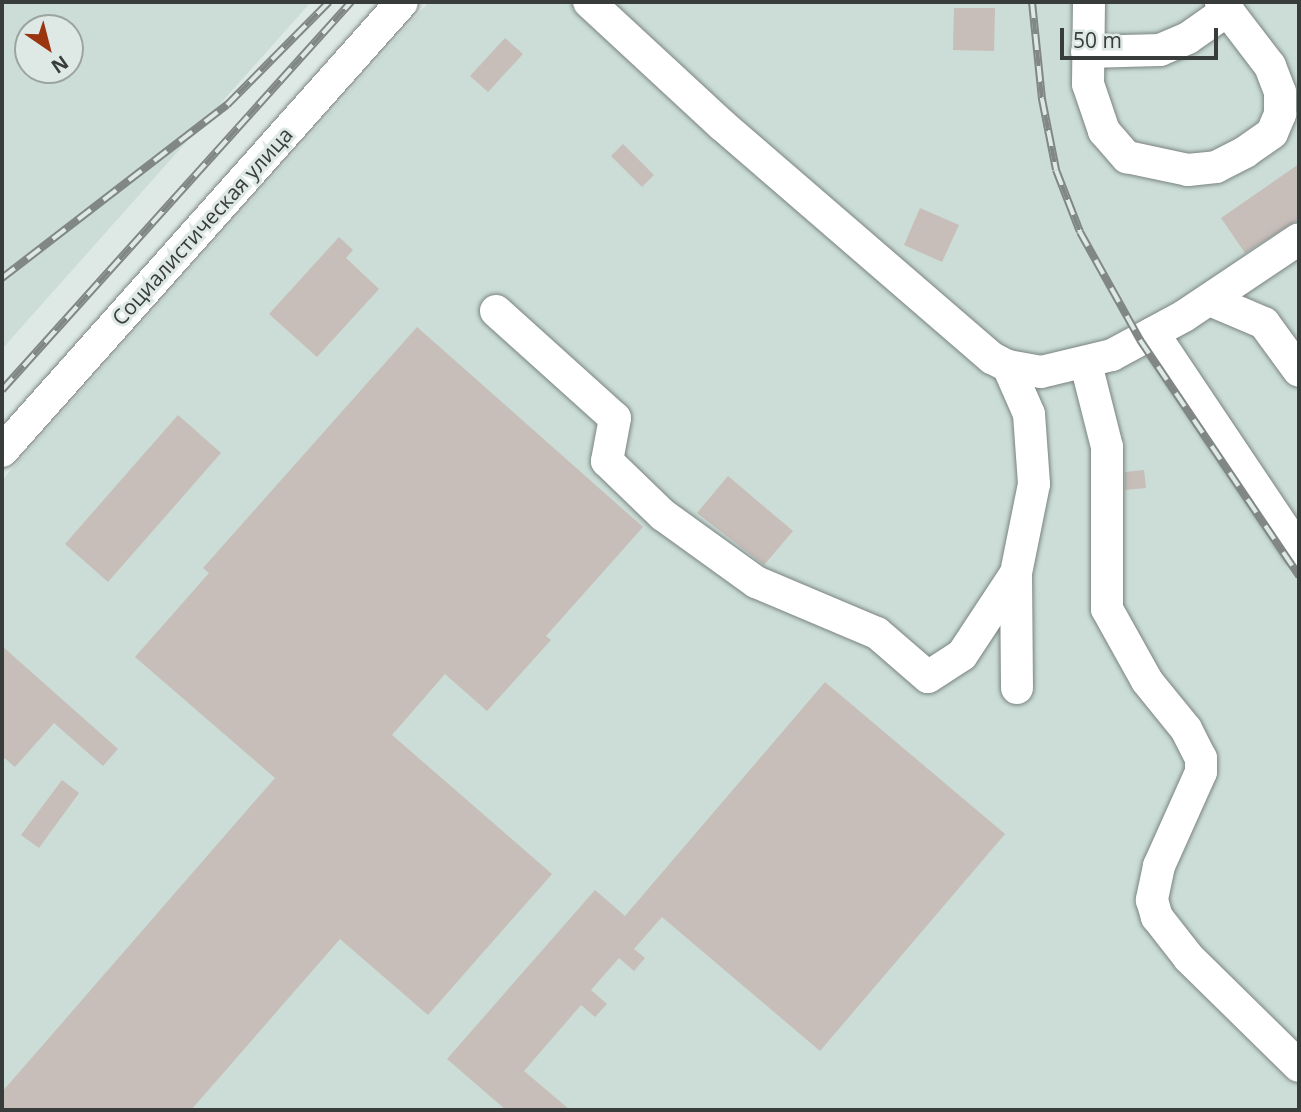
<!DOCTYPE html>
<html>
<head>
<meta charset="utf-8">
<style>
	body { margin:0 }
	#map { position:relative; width:1301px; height:1112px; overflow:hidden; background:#dee9e5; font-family:"Open Sans",sans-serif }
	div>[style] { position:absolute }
	.built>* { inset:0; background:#cbddd6 }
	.building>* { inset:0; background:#c7bdb9 }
	.roads { filter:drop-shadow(0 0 2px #7a8380) drop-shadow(0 0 2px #7a8380) }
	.minor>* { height:32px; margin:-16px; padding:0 16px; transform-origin:16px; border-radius:16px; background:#fff }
	.rail>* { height:8px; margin-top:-4px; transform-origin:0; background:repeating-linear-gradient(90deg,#dee9e5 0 16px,#808784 0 32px); box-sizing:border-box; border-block:2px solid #808784 }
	span { translate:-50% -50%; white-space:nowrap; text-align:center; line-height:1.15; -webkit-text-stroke:6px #dee9e5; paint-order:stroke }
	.street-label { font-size:21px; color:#383c3a }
	.frame { position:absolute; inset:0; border:4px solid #383c3a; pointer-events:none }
	.north { position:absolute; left:14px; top:14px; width:70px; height:70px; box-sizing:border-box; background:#dee9e5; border:2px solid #9ca4a1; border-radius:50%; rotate:145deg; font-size:19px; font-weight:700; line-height:28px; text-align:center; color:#383c3a }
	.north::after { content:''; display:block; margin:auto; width:24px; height:32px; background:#9b3510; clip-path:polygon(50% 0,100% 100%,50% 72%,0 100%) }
	.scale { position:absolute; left:1060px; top:28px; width:158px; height:32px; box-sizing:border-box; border:4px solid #383c3a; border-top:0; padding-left:9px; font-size:21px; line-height:24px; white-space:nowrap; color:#383c3a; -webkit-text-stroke:5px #dee9e5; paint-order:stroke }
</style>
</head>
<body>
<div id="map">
	<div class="built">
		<i style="clip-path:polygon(evenodd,2px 2px,311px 2px,2px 349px,2px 2px,28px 28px,70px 28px,70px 70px,28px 70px,28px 28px)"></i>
		<i style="clip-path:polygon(429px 2px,1299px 2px,1299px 1110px,2px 1110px,2px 480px)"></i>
	</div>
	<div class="building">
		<i style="clip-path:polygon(954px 8px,995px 8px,994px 51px,953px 50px)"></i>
		<i style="clip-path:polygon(505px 38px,523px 54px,488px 92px,470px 76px)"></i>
		<i style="clip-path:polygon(623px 144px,654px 175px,642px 187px,611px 156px)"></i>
		<i style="clip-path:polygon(1299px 164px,1299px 219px,1245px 253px,1221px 218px)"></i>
		<i style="clip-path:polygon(920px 208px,959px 225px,942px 262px,904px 245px)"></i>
		<i style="clip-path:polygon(339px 237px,353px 250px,346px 258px,379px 289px,317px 357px,269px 314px)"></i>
		<i style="clip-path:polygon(417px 327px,643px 527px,546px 636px,551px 640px,487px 711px,445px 674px,392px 735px,552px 874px,428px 1015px,340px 939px,191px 1110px,2px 1110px,2px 1092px,275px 778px,135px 657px,209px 573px,203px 568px)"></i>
		<i style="clip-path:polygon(178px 415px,221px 453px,108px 582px,65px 544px)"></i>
		<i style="clip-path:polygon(1144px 470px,1146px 488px,1125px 490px,1125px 472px)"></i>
		<i style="clip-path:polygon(728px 476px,793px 531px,764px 565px,697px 513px)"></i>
		<i style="clip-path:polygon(2px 646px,118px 749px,103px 766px,54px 723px,15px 767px,2px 756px)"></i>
		<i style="clip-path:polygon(825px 682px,1005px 834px,820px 1051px,662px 917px,634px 949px,645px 958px,634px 971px,619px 958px,591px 990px,607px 1004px,595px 1017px,581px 1005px,524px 1071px,570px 1110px,506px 1110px,447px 1059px,595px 890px,625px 916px)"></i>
		<i style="clip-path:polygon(62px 780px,79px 793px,39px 848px,21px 835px)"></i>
	</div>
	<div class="roads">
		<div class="minor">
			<i style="left:589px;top:2px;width:181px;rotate:42.8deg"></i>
			<i style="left:722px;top:125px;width:357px;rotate:40.8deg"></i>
			<i style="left:992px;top:358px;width:18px;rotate:27deg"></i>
			<i style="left:1008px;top:366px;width:34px;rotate:10deg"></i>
			<i style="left:1041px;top:372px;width:73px;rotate:-13.5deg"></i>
			<i style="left:1112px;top:355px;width:82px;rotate:-28.4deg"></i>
			<i style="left:1184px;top:316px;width:138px;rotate:-33.8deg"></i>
			<i style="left:1089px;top:2px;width:82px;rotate:90.7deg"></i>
			<i style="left:1088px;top:84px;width:50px;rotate:71.2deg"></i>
			<i style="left:1104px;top:131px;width:35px;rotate:49deg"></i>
			<i style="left:1127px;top:157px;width:62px;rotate:12deg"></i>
			<i style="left:1188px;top:170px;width:28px;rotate:-6deg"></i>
			<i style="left:1216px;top:167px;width:33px;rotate:-27deg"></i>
			<i style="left:1245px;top:152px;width:33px;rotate:-35deg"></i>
			<i style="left:1272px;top:133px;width:21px;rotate:-67deg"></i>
			<i style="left:1280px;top:114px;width:22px;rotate:-90deg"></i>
			<i style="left:1280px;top:92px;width:28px;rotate:-111deg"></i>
			<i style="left:1270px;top:66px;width:81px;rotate:-127.4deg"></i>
			<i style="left:1087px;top:52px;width:73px;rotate:-1.6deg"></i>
			<i style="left:1160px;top:50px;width:30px;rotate:-23deg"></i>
			<i style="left:1188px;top:38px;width:49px;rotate:-35deg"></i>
			<i style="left:1210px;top:300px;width:59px;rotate:23.1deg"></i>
			<i style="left:1264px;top:323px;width:59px;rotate:53.9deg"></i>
			<i style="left:496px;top:311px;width:160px;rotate:42deg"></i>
			<i style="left:615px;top:418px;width:44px;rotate:100.5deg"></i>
			<i style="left:607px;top:461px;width:78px;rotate:44deg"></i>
			<i style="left:663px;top:515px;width:115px;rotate:35.8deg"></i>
			<i style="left:756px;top:582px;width:131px;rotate:22.9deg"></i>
			<i style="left:877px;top:633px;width:67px;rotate:40.8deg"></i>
			<i style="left:928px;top:677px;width:40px;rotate:-32.9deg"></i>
			<i style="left:962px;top:655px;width:98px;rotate:-56.6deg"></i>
			<i style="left:1153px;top:333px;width:262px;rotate:56.2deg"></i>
			<i style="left:1086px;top:364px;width:86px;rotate:75.8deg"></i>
			<i style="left:1107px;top:447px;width:162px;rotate:90deg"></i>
			<i style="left:1107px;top:609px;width:82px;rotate:60.9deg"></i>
			<i style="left:1147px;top:681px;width:62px;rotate:50.9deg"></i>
			<i style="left:1186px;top:729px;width:33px;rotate:63deg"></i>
			<i style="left:1201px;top:758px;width:14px;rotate:90deg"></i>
			<i style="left:1201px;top:772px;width:103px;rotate:114.1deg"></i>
			<i style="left:1159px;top:866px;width:35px;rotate:102deg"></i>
			<i style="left:1152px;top:900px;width:18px;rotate:74deg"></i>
			<i style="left:1157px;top:917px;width:52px;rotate:52deg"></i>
			<i style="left:1189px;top:958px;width:154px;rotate:44.5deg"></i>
			<i style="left:1008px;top:366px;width:52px;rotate:66.4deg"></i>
			<i style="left:1029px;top:414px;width:70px;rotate:85.9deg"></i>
			<i style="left:1034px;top:484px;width:91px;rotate:101.4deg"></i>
			<i style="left:1016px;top:573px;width:115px;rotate:89.5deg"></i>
			<i style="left:2px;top:451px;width:601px;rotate:-48.3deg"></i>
		</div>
	</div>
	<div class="rail">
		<i style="left:1032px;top:2px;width:98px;rotate:84.1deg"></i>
		<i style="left:1042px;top:99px;width:72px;rotate:78.8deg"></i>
		<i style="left:1056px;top:170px;width:66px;rotate:68.8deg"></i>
		<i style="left:1080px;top:232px;width:124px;rotate:60.9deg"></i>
		<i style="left:1140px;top:340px;width:285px;rotate:56deg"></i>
		<i style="left:2px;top:278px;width:284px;rotate:-37.6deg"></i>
		<i style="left:227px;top:105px;width:145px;rotate:-45.3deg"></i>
		<i style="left:2px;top:390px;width:522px;rotate:-48.03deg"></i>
	</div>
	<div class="street-label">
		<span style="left:202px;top:226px;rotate:-48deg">Социалистическая улица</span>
	</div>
	<div class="frame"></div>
	<div class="north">N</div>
	<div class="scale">50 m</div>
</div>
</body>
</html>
